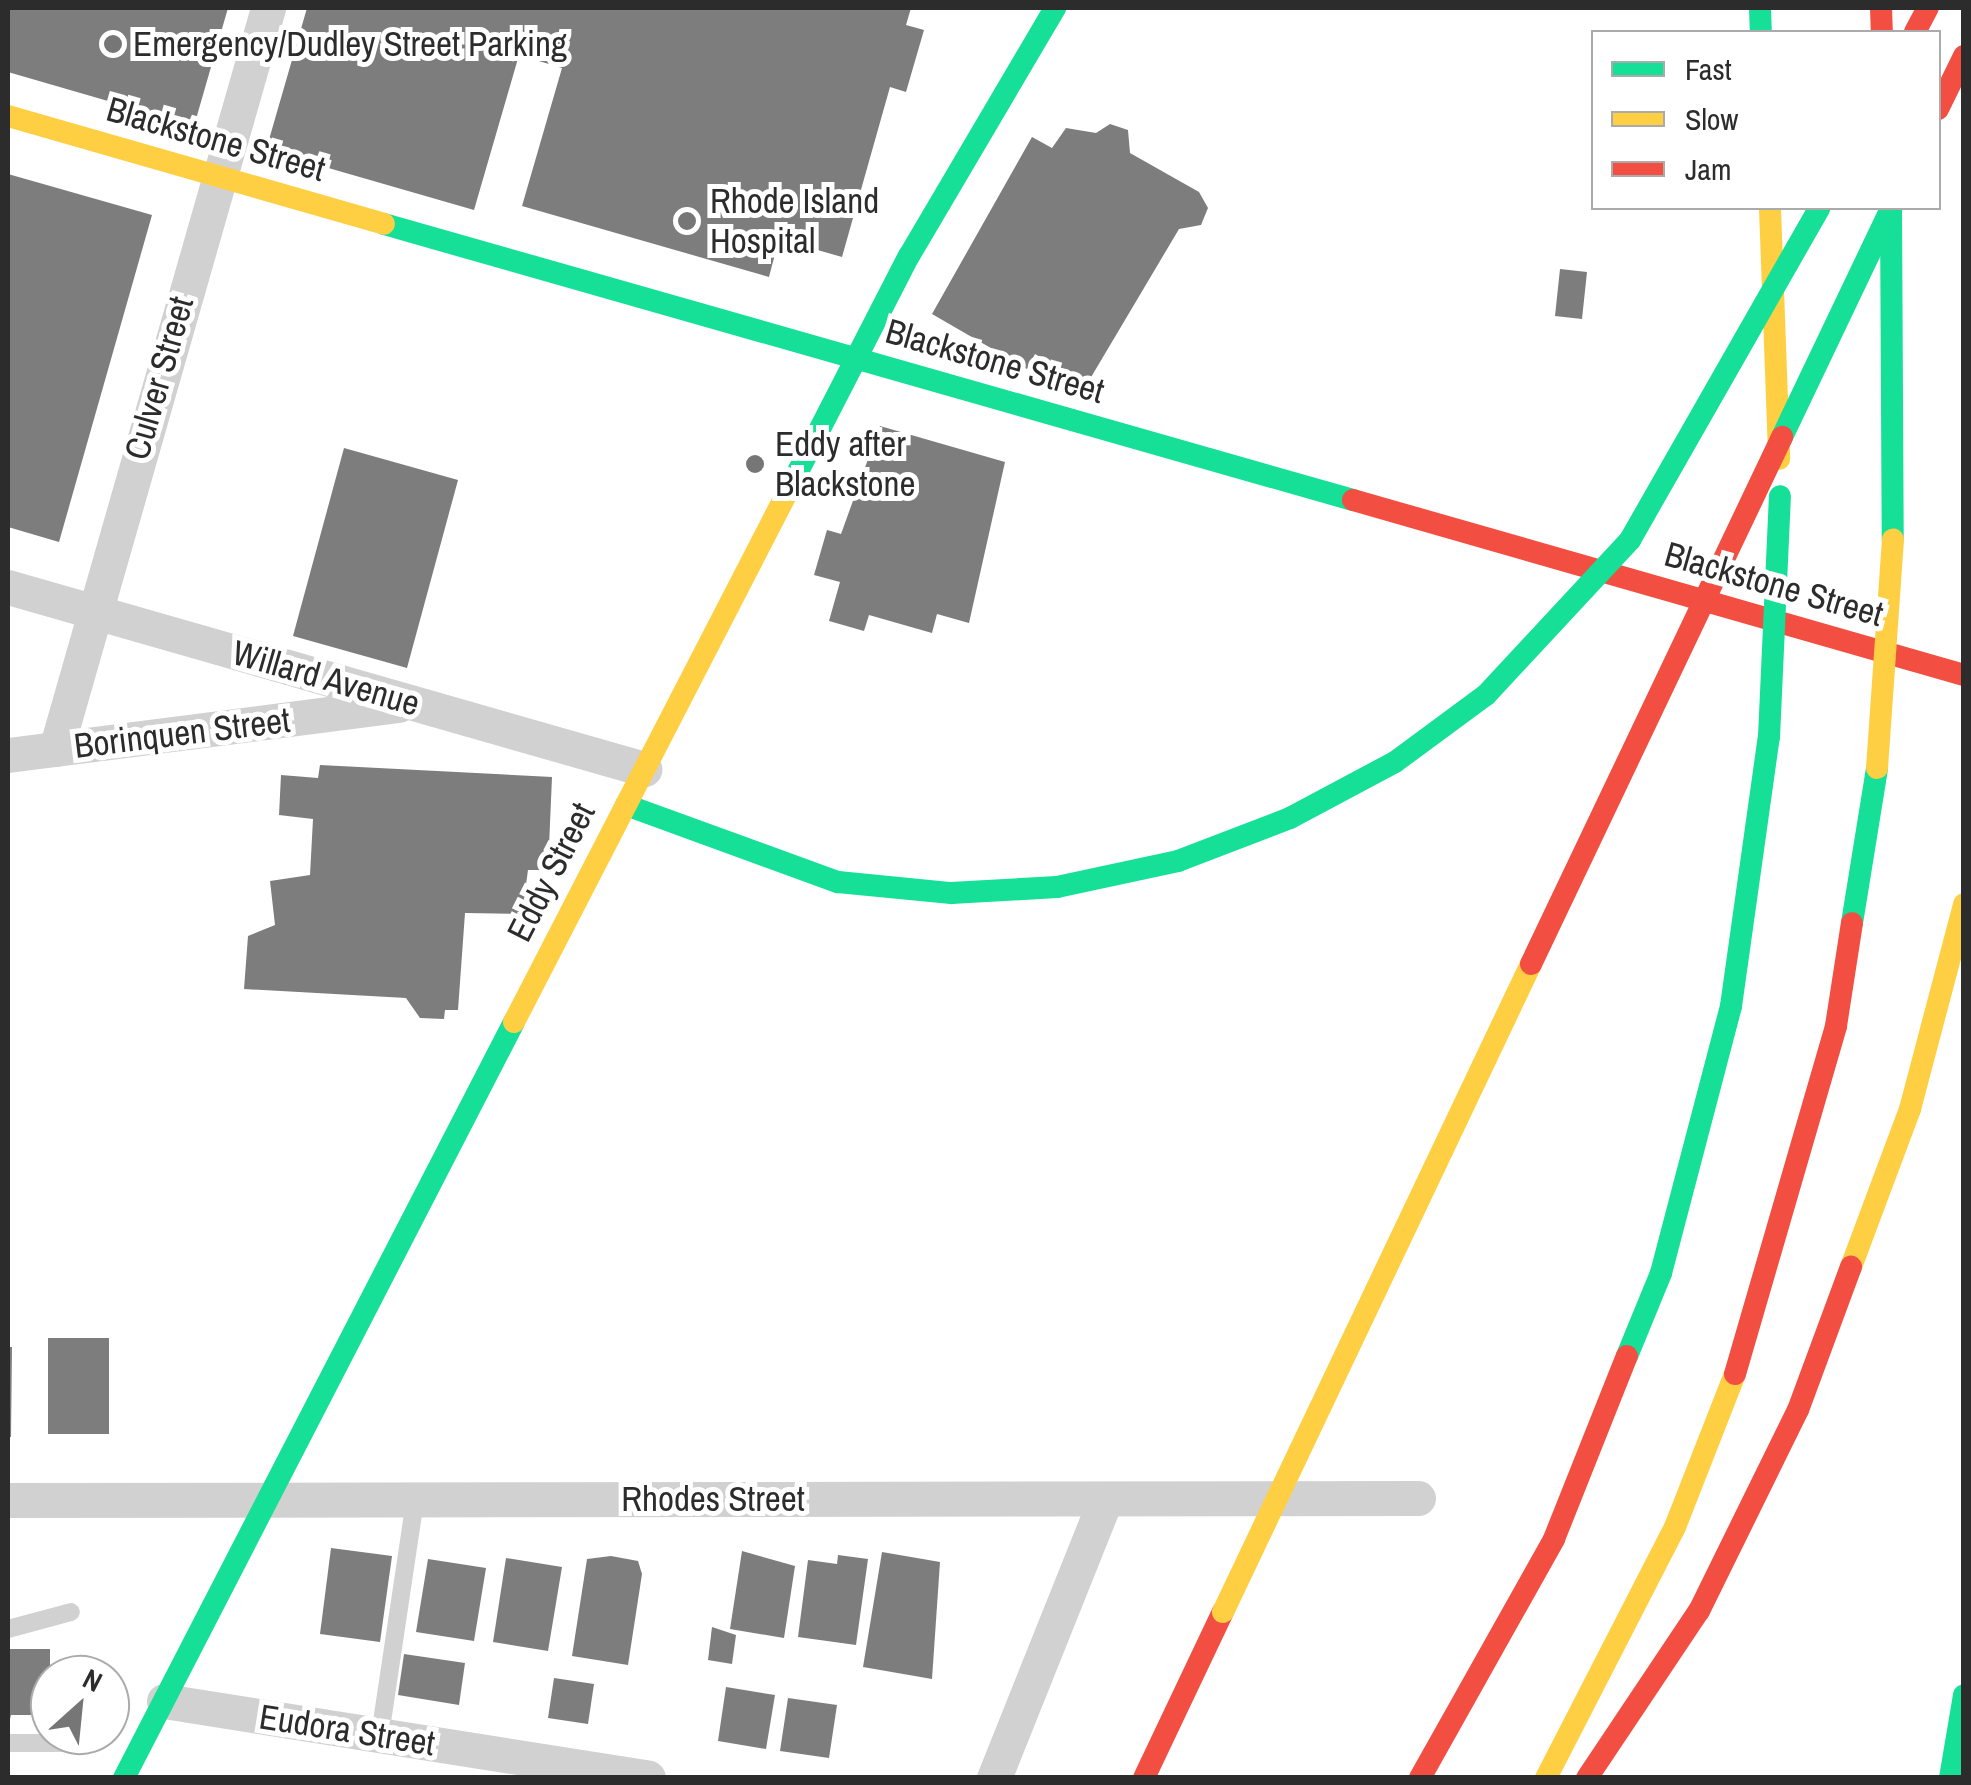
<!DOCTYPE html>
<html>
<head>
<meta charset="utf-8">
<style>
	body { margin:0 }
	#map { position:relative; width:1971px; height:1785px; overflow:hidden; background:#fff; font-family:"Archivo Narrow",sans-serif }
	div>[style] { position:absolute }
	.building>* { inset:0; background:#7d7d7d }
	.lane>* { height:18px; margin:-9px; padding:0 9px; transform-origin:9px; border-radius:9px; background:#d1d1d1 }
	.street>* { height:35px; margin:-17.5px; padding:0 17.5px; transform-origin:17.5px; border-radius:17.5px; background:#d1d1d1 }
	.fast>* { height:22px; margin:-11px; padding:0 11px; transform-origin:11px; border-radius:11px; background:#16e098 }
	.slow>* { height:22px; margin:-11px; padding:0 11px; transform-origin:11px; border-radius:11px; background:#ffcf43 }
	.jam>* { height:22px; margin:-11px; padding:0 11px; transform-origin:11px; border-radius:11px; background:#f24e42 }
	.fast-bridge>* { height:22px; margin:-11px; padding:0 11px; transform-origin:11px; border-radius:11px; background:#16e098 }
	.slow-bridge>* { height:22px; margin:-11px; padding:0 11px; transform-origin:11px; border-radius:11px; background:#ffcf43 }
	.jam-bridge>* { height:22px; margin:-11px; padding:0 11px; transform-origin:11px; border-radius:11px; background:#f24e42 }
	.dots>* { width:28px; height:28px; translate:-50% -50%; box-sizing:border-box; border:5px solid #fff; border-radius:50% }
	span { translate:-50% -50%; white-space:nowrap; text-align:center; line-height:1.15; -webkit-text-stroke:10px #fff; paint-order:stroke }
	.poi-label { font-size:35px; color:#2c2c2c }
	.left { translate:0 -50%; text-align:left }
	.street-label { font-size:35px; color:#2c2c2c }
	.frame { position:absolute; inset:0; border:10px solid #2c2c2c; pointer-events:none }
	.legend { position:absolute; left:1591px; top:30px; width:350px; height:180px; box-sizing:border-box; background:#fff; border:2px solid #ababab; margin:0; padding:12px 18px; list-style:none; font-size:30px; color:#2c2c2c }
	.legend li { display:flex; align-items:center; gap:20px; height:50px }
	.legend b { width:50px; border:2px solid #ababab }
	.north { position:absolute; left:30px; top:1655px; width:100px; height:100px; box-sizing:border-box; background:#fff; border:2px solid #ababab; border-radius:50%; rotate:27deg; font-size:28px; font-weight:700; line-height:40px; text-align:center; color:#2c2c2c }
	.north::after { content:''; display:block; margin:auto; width:35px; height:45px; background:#767676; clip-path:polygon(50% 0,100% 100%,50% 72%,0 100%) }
</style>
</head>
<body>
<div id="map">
	<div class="building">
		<i style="clip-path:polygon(8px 8px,228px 8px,194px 126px,8px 72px)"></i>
		<i style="clip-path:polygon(307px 8px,911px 8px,906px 25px,924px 30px,906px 92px,890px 87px,842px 257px,779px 239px,769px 277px,522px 206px,562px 68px,519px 55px,474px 210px,266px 150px)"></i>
		<i style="clip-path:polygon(1110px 124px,1128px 130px,1130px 153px,1199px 192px,1208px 208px,1201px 225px,1179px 229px,1087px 384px,1035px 354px,1027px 369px,932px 314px,1032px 137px,1052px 148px,1066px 128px,1096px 133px)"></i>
		<i style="clip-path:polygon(8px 174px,152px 215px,59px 542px,8px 527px)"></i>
		<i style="clip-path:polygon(1560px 269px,1587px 272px,1582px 319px,1555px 316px)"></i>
		<i style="clip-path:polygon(880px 426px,1005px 462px,969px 623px,937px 614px,932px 633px,869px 615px,864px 631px,829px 621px,840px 582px,814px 575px,827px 530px,841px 534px)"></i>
		<i style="clip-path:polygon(344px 448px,458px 480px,407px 668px,293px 636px)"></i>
		<i style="clip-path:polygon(320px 765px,552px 777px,548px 870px,528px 870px,522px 914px,465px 913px,458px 1010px,445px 1010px,444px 1019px,420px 1018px,406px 998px,244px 989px,248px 936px,275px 925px,270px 881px,310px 875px,313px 819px,279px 815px,281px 775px,318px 778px)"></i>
		<i style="clip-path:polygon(48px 1338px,109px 1338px,109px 1434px,48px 1434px)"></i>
		<i style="clip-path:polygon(8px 1347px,12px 1347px,11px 1437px,8px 1437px)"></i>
		<i style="clip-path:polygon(331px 1548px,392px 1556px,380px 1642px,320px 1634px)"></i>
		<i style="clip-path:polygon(742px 1551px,795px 1566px,784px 1638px,730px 1629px)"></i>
		<i style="clip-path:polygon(882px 1552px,940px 1562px,932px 1679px,863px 1667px)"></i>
		<i style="clip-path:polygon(838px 1555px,868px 1559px,856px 1645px,798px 1637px,808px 1560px,837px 1564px)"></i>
		<i style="clip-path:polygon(611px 1556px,638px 1561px,642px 1574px,628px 1665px,572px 1656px,587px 1559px)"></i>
		<i style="clip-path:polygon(506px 1558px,562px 1567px,548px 1651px,493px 1642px)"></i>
		<i style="clip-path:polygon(428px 1559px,486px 1568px,474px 1641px,416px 1632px)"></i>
		<i style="clip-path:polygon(712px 1627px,736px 1635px,732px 1664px,708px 1660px)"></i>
		<i style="clip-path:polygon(8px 1649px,50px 1649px,50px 1715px,11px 1715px,8px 1727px)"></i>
		<i style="clip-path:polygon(404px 1654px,465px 1663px,459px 1705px,398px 1695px)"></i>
		<i style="clip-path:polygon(554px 1678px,594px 1684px,588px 1724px,548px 1718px)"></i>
		<i style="clip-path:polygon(726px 1687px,775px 1695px,766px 1749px,718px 1741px)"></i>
		<i style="clip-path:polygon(788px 1698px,837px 1705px,829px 1758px,780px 1751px)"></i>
	</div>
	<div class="lane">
		<i style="left:8px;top:1629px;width:65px;rotate:-15.1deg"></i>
		<i style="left:380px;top:1735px;width:236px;rotate:-81.5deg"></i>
		<i style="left:8px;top:1743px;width:61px"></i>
	</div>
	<div class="street">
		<i style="left:8px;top:587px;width:662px;rotate:15.97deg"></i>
		<i style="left:56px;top:749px;width:771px;rotate:-74.03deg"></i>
		<i style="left:8px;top:755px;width:394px;rotate:-7.3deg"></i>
		<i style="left:8px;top:1500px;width:1410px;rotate:-0.08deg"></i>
		<i style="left:164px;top:1701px;width:490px;rotate:9deg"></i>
		<i style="left:994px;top:1778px;width:298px;rotate:-68.2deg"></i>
	</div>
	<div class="fast">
		<i style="left:1760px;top:8px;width:24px;rotate:88deg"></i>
		<i style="left:1891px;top:208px;width:332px;rotate:89.7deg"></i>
		<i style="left:384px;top:224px;width:1008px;rotate:15.9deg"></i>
		<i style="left:789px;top:489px;width:262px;rotate:-62.8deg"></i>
		<i style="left:909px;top:256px;width:288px;rotate:-59.5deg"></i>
		<i style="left:626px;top:805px;width:226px;rotate:20deg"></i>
		<i style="left:838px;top:882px;width:114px;rotate:5.6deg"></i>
		<i style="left:951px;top:893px;width:106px;rotate:-3.2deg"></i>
		<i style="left:1852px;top:923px;width:157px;rotate:-80.8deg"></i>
		<i style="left:1627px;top:1356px;width:90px;rotate:-67.7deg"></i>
		<i style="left:1661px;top:1273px;width:276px;rotate:-75.3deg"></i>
		<i style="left:1731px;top:1006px;width:272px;rotate:-82deg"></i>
		<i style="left:124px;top:1778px;width:851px;rotate:-62.71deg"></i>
		<i style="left:1950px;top:1778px;width:84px;rotate:-80.4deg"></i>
	</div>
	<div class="slow">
		<i style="left:8px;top:116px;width:391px;rotate:16deg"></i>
		<i style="left:1770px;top:208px;width:251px;rotate:87.9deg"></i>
		<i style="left:514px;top:1022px;width:600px;rotate:-62.71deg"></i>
		<i style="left:1851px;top:1267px;width:169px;rotate:-69.5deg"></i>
		<i style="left:1910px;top:1109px;width:212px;rotate:-75.2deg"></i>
		<i style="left:1546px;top:1778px;width:282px;rotate:-62.8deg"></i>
		<i style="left:1675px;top:1527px;width:164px;rotate:-68.6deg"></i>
	</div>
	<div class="jam">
		<i style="left:1881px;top:8px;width:24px;rotate:88deg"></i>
		<i style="left:1915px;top:32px;width:27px;rotate:-62deg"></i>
		<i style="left:1938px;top:109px;width:59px;rotate:-63.9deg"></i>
		<i style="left:1353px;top:500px;width:636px;rotate:15.98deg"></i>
		<i style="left:1735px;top:1374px;width:362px;rotate:-73.8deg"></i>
		<i style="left:1836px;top:1026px;width:104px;rotate:-81.2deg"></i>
		<i style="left:1144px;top:1778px;width:184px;rotate:-64.6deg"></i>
		<i style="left:1420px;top:1778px;width:274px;rotate:-60.7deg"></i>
		<i style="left:1554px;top:1539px;width:197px;rotate:-68.3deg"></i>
		<i style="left:1587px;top:1778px;width:201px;rotate:-56.2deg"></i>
		<i style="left:1699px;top:1611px;width:224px;rotate:-63.8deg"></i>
		<i style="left:1798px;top:1410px;width:153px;rotate:-69.7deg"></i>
	</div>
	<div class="fast-bridge">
		<i style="left:1782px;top:437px;width:254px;rotate:-64.5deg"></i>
		<i style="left:1769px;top:737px;width:241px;rotate:-87.4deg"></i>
		<i style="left:1057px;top:887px;width:124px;rotate:-12.1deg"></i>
		<i style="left:1178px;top:861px;width:120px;rotate:-21deg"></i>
		<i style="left:1290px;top:818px;width:119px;rotate:-28.1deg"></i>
		<i style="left:1395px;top:762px;width:113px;rotate:-36.4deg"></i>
		<i style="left:1486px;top:695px;width:212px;rotate:-47.1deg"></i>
		<i style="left:1630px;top:540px;width:382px;rotate:-60.3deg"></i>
	</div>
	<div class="slow-bridge">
		<i style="left:1877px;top:768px;width:229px;rotate:-86deg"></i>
		<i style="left:1223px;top:1612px;width:717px;rotate:-64.58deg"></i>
	</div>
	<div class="jam-bridge">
		<i style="left:1531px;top:964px;width:584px;rotate:-64.53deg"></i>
	</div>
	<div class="dots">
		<i style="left:113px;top:44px;background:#767676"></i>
		<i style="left:687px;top:221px;background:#767676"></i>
		<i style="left:755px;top:464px;background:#767676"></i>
	</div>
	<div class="poi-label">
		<span class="left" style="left:133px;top:44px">Emergency/Dudley Street Parking</span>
		<span class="left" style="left:710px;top:221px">Rhode Island<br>Hospital</span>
		<span class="left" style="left:775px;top:464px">Eddy after<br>Blackstone</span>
	</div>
	<div class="street-label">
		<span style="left:216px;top:139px;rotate:16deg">Blackstone Street</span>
		<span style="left:995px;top:361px;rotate:16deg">Blackstone Street</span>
		<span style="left:159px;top:378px;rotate:-74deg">Culver Street</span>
		<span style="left:1774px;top:584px;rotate:16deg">Blackstone Street</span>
		<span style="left:326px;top:678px;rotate:16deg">Willard Avenue</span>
		<span style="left:182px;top:733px;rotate:-7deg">Borinquen Street</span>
		<span style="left:551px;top:872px;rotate:-63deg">Eddy Street</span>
		<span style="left:713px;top:1499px">Rhodes Street</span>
		<span style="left:347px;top:1730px;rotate:9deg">Eudora Street</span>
	</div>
	<div class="frame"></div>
	<ul class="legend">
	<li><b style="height:12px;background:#16e098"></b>Fast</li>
	<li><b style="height:12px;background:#ffcf43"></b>Slow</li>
	<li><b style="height:12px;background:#f24e42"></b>Jam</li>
	</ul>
	<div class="north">N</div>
</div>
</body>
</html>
